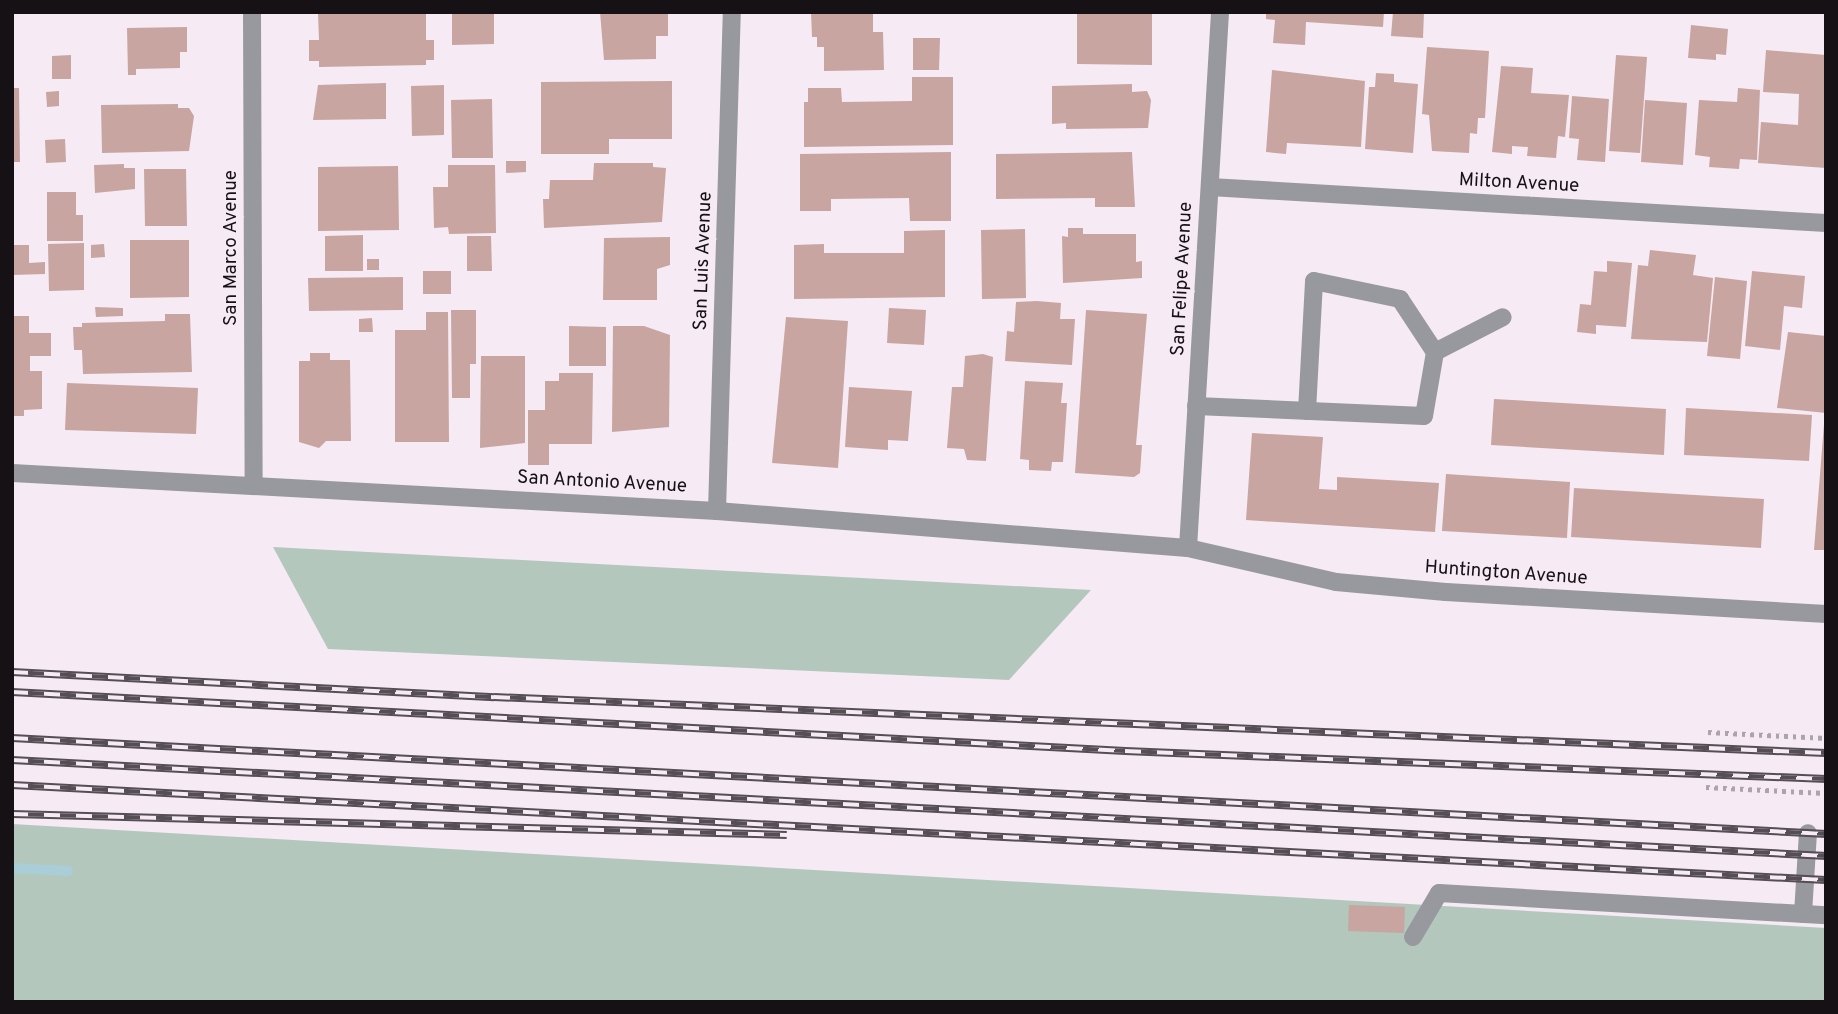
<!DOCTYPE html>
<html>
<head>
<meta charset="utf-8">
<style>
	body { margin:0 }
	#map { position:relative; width:1838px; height:1014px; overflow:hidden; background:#f6eaf5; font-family:Overpass,sans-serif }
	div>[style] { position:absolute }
	.green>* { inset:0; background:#b3c7bc }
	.stream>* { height:10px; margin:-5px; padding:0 5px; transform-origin:5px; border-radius:5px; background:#a9ced8 }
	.building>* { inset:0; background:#c8a5a0 }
	.path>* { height:4.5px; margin-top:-2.25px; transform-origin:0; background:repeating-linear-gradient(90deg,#aca3ab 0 3.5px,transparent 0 8.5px) }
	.minor>* { height:18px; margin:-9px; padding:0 9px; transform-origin:9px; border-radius:9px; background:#98999f }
	.rail>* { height:8px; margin-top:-4px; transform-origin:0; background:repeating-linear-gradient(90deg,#f6eaf5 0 16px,#554e54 0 32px); box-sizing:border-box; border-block:2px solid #554e54 }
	span { translate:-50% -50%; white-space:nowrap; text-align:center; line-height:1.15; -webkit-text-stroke:6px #f6eaf5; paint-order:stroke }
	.street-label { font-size:19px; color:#161115 }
	.frame { position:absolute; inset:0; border:14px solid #161115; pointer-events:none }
</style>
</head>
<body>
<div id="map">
	<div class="green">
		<i style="clip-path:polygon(273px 547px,1091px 590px,1009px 680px,328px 649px)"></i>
		<i style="clip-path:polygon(12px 824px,1826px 928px,1826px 1002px,12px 1002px)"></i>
	</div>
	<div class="stream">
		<i style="left:12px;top:868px;width:56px;rotate:3.1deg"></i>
	</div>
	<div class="building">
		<i style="clip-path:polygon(426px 12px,426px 40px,434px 40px,434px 60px,426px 60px,426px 65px,319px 67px,319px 61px,309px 61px,309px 40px,319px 40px,318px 13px)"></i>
		<i style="clip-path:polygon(494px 12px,494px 44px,452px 45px,452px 13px)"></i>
		<i style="clip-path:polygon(600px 12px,668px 12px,668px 36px,656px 36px,656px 59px,604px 60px)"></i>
		<i style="clip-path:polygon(811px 12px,873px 12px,873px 32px,883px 32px,884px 70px,824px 71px,824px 47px,817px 47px,817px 37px,812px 37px)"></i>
		<i style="clip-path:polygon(1077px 12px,1152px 12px,1152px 65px,1077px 64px)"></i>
		<i style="clip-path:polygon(1266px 12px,1384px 12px,1383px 27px,1306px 22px,1305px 45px,1273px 43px,1275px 20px,1266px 19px)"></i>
		<i style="clip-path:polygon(1393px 12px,1424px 12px,1423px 38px,1391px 36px)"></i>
		<i style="clip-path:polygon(1691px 25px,1728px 29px,1726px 55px,1716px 54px,1716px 60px,1688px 58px)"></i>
		<i style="clip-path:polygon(187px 27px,187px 52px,180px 52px,180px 68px,136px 69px,136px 75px,128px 75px,127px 28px)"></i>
		<i style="clip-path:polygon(913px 38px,940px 38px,939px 70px,913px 70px)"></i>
		<i style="clip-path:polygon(1427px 47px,1489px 51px,1485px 118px,1478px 118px,1477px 134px,1470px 133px,1469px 153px,1432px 151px,1429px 115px,1422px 114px)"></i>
		<i style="clip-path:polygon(1766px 50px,1826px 55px,1826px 168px,1758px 163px,1761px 122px,1798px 125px,1799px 94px,1763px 92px)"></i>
		<i style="clip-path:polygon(71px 55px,71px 79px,52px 79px,52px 56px)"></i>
		<i style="clip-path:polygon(1616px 55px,1647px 57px,1640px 153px,1609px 151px)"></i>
		<i style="clip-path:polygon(1501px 66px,1533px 68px,1531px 93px,1569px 95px,1565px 137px,1558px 136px,1556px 158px,1527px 156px,1528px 147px,1512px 146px,1512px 154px,1492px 152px)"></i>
		<i style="clip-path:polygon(1272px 70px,1365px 81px,1361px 147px,1287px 143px,1286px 154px,1266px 152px)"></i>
		<i style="clip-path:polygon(1376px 73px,1394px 74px,1394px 82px,1418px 84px,1413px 153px,1365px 149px,1369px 87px,1375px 87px)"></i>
		<i style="clip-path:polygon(912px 77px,953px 77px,953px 145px,804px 147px,804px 102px,808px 102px,808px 88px,841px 88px,842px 102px,912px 101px)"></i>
		<i style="clip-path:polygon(672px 81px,672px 139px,609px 139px,609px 154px,541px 154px,541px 82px)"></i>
		<i style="clip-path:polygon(386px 83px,386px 119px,313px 120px,318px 85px)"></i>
		<i style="clip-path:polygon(1132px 84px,1132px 92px,1147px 91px,1151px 100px,1148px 128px,1066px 129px,1066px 123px,1052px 124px,1052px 86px)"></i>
		<i style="clip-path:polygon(444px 85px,444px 135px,412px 136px,411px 86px)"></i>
		<i style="clip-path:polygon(12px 88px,19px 88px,20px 162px,12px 162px)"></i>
		<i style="clip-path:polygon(1738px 88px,1760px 90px,1757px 160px,1740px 159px,1739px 169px,1709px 167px,1710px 157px,1695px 155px,1699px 100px,1737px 102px)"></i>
		<i style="clip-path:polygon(59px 91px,59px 106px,47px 107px,46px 92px)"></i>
		<i style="clip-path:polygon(1572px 96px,1609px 99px,1605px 162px,1577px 160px,1579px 139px,1569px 138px)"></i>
		<i style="clip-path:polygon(492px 99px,493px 158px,452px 158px,451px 100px)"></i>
		<i style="clip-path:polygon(1645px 100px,1687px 103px,1683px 165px,1641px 162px)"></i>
		<i style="clip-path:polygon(178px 104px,178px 108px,189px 108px,194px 116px,189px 151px,102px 153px,101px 105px)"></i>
		<i style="clip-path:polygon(65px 139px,66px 162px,46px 163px,45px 140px)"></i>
		<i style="clip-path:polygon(951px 152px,951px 221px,910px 221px,909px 198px,831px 199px,831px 211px,800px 211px,800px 154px)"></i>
		<i style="clip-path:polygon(1132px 152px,1135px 207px,1095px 207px,1095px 198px,996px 199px,996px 154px)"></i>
		<i style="clip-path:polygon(506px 161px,526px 161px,526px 172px,506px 173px)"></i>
		<i style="clip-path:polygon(594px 163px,653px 163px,653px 167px,666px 168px,662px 222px,544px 228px,543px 199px,549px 199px,550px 180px,593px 180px)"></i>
		<i style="clip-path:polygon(124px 164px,124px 168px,135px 168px,135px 189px,95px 193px,94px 165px)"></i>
		<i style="clip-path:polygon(448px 165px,495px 165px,496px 233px,449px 234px,448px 227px,434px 228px,433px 187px,448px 187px)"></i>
		<i style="clip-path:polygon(398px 166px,399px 230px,318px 231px,318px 167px)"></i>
		<i style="clip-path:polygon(144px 169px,186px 169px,187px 226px,145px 226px)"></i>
		<i style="clip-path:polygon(47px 192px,76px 192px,76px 215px,83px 215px,83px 241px,47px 241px)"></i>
		<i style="clip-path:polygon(1068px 228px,1083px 228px,1083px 234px,1136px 234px,1136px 262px,1142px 261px,1142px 278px,1063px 283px,1062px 236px,1068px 237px)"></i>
		<i style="clip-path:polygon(1025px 229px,1026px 298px,982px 299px,981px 230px)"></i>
		<i style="clip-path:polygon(945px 230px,945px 297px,794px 299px,794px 245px,824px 244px,824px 253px,904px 253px,904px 231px)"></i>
		<i style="clip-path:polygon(363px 235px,363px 271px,325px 271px,325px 236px)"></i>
		<i style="clip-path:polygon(467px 236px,491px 236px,492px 271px,467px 271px)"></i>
		<i style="clip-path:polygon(670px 237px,670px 265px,657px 269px,657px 300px,603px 300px,604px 238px)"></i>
		<i style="clip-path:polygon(130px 240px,189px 240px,189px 297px,130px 298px)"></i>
		<i style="clip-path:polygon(84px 243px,84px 290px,49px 291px,48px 244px)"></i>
		<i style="clip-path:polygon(104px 244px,105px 257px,91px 258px,91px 245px)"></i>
		<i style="clip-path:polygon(12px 245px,29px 245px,29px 263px,45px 262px,45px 274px,12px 275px)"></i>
		<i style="clip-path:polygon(1650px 250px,1696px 255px,1693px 275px,1713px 278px,1707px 342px,1631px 339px,1638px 265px,1648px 266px)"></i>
		<i style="clip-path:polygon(367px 259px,379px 259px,379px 270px,367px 270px)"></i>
		<i style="clip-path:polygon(1607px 261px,1632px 263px,1626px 327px,1596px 325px,1596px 334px,1577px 332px,1580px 304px,1591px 305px,1594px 271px,1607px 272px)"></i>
		<i style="clip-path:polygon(423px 271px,451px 271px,451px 294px,423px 294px)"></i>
		<i style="clip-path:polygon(1752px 271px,1805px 276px,1802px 308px,1784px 306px,1780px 350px,1745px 346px)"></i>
		<i style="clip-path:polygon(403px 277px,403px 310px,309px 311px,308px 278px)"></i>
		<i style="clip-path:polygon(1715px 277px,1747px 281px,1740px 359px,1707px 356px)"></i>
		<i style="clip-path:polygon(1037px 301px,1061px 303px,1060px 319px,1075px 319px,1072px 365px,1005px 361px,1007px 331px,1014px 332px,1016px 302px)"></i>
		<i style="clip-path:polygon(95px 307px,123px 308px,123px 316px,96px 317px)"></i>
		<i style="clip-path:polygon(889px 308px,926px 310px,924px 345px,887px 343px)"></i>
		<i style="clip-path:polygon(451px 310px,476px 310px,476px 364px,470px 364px,470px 398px,452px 398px)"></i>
		<i style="clip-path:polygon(1086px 310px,1147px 314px,1136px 445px,1142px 445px,1140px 473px,1134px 477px,1075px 473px)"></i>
		<i style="clip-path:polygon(426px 312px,448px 312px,449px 442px,395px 442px,395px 330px,426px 330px)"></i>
		<i style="clip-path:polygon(165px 314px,190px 314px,192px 372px,83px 374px,82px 350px,74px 350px,73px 327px,82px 327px,82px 323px,165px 321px)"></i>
		<i style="clip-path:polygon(12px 316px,29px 316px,29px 333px,51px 333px,51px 356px,30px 356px,30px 371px,42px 371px,42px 409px,24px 410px,24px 416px,12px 416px)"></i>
		<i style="clip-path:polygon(786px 317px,848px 321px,838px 468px,772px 463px)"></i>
		<i style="clip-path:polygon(372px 318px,373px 332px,359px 332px,359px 319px)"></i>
		<i style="clip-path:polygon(569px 326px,606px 327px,606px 366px,569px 366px)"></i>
		<i style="clip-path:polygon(613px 326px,644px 326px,670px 335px,669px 427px,612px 432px)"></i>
		<i style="clip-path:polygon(1788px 332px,1826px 336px,1826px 413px,1777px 408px)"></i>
		<i style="clip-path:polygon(310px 353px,330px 353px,330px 360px,350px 360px,351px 441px,326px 441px,319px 448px,299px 442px,299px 361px,310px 361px)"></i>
		<i style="clip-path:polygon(983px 354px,993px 357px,986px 461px,967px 460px,964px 449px,947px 448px,952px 387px,963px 387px,965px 356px)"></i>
		<i style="clip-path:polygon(481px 356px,525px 356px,525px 443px,480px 448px)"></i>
		<i style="clip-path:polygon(559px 373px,593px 373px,592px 444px,549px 444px,549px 465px,528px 465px,528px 410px,545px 410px,545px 381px,559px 381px)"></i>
		<i style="clip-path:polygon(1025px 381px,1063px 383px,1061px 403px,1067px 403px,1063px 462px,1052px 462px,1051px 471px,1029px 470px,1029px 460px,1020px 459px)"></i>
		<i style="clip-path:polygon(67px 383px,198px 388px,196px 434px,65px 430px)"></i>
		<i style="clip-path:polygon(849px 387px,912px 391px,908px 441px,888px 440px,888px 450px,845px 447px)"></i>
		<i style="clip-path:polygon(1494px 399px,1666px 409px,1664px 455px,1491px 445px)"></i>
		<i style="clip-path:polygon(1686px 408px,1812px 415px,1809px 461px,1684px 455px)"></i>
		<i style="clip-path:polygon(1824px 424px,1826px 424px,1826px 550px,1814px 550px)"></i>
		<i style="clip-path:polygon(1252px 433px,1323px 437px,1319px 489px,1337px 490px,1337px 477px,1439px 483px,1435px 532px,1246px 520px)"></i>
		<i style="clip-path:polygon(1446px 474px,1570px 482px,1567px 538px,1442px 531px)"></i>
		<i style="clip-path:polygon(1574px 488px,1764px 499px,1761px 548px,1571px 537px)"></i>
		<i style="clip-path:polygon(1349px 905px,1405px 907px,1404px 933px,1348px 931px)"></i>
	</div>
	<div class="path">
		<i style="left:1708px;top:732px;width:118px;rotate:2.9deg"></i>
		<i style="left:1706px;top:787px;width:120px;rotate:2.9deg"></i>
	</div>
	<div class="minor">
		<i style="left:252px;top:12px;width:472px;rotate:89.8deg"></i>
		<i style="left:1210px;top:187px;width:617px;rotate:3.34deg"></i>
		<i style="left:1196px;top:406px;width:228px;rotate:2.5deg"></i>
		<i style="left:1424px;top:416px;width:65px;rotate:-80.2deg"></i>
		<i style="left:1435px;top:352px;width:76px;rotate:-27.2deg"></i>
		<i style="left:1307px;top:411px;width:130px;rotate:-86.9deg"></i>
		<i style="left:1314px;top:281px;width:88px;rotate:11.8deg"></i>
		<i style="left:1400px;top:299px;width:64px;rotate:56.6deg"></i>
		<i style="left:12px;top:473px;width:706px;rotate:3.09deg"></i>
		<i style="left:717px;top:511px;width:472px;rotate:4.5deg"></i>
		<i style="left:1188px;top:548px;width:152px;rotate:12.9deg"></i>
		<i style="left:1336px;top:582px;width:110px;rotate:5.2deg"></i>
		<i style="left:1446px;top:592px;width:381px;rotate:3.3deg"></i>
		<i style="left:717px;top:511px;width:499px;rotate:-88.3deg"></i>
		<i style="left:1188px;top:548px;width:537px;rotate:-86.58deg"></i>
		<i style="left:1803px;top:914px;width:81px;rotate:-86.5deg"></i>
		<i style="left:1413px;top:937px;width:51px;rotate:-59.4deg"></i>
		<i style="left:1439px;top:893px;width:388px;rotate:3.3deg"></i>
	</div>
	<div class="rail">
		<i style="left:12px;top:672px;width:483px;rotate:3deg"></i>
		<i style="left:494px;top:697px;width:1333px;rotate:2.41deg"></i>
		<i style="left:12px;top:692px;width:1115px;rotate:3.03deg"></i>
		<i style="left:1125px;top:751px;width:702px;rotate:2.29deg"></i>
		<i style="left:12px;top:738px;width:1817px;rotate:3.03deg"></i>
		<i style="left:12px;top:760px;width:1817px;rotate:3.03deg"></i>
		<i style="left:12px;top:785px;width:1816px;rotate:3deg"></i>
		<i style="left:12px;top:814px;width:775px;rotate:1.55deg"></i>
	</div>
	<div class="street-label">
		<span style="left:1519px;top:184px;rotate:3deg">Milton Avenue</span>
		<span style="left:232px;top:248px;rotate:-90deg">San Marco Avenue</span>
		<span style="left:704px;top:261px;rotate:-88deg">San Luis Avenue</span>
		<span style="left:1183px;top:279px;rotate:-87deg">San Felipe Avenue</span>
		<span style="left:602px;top:483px;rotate:3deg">San Antonio Avenue</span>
		<span style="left:1506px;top:574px;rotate:4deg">Huntington Avenue</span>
	</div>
	<div class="frame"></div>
</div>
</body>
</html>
